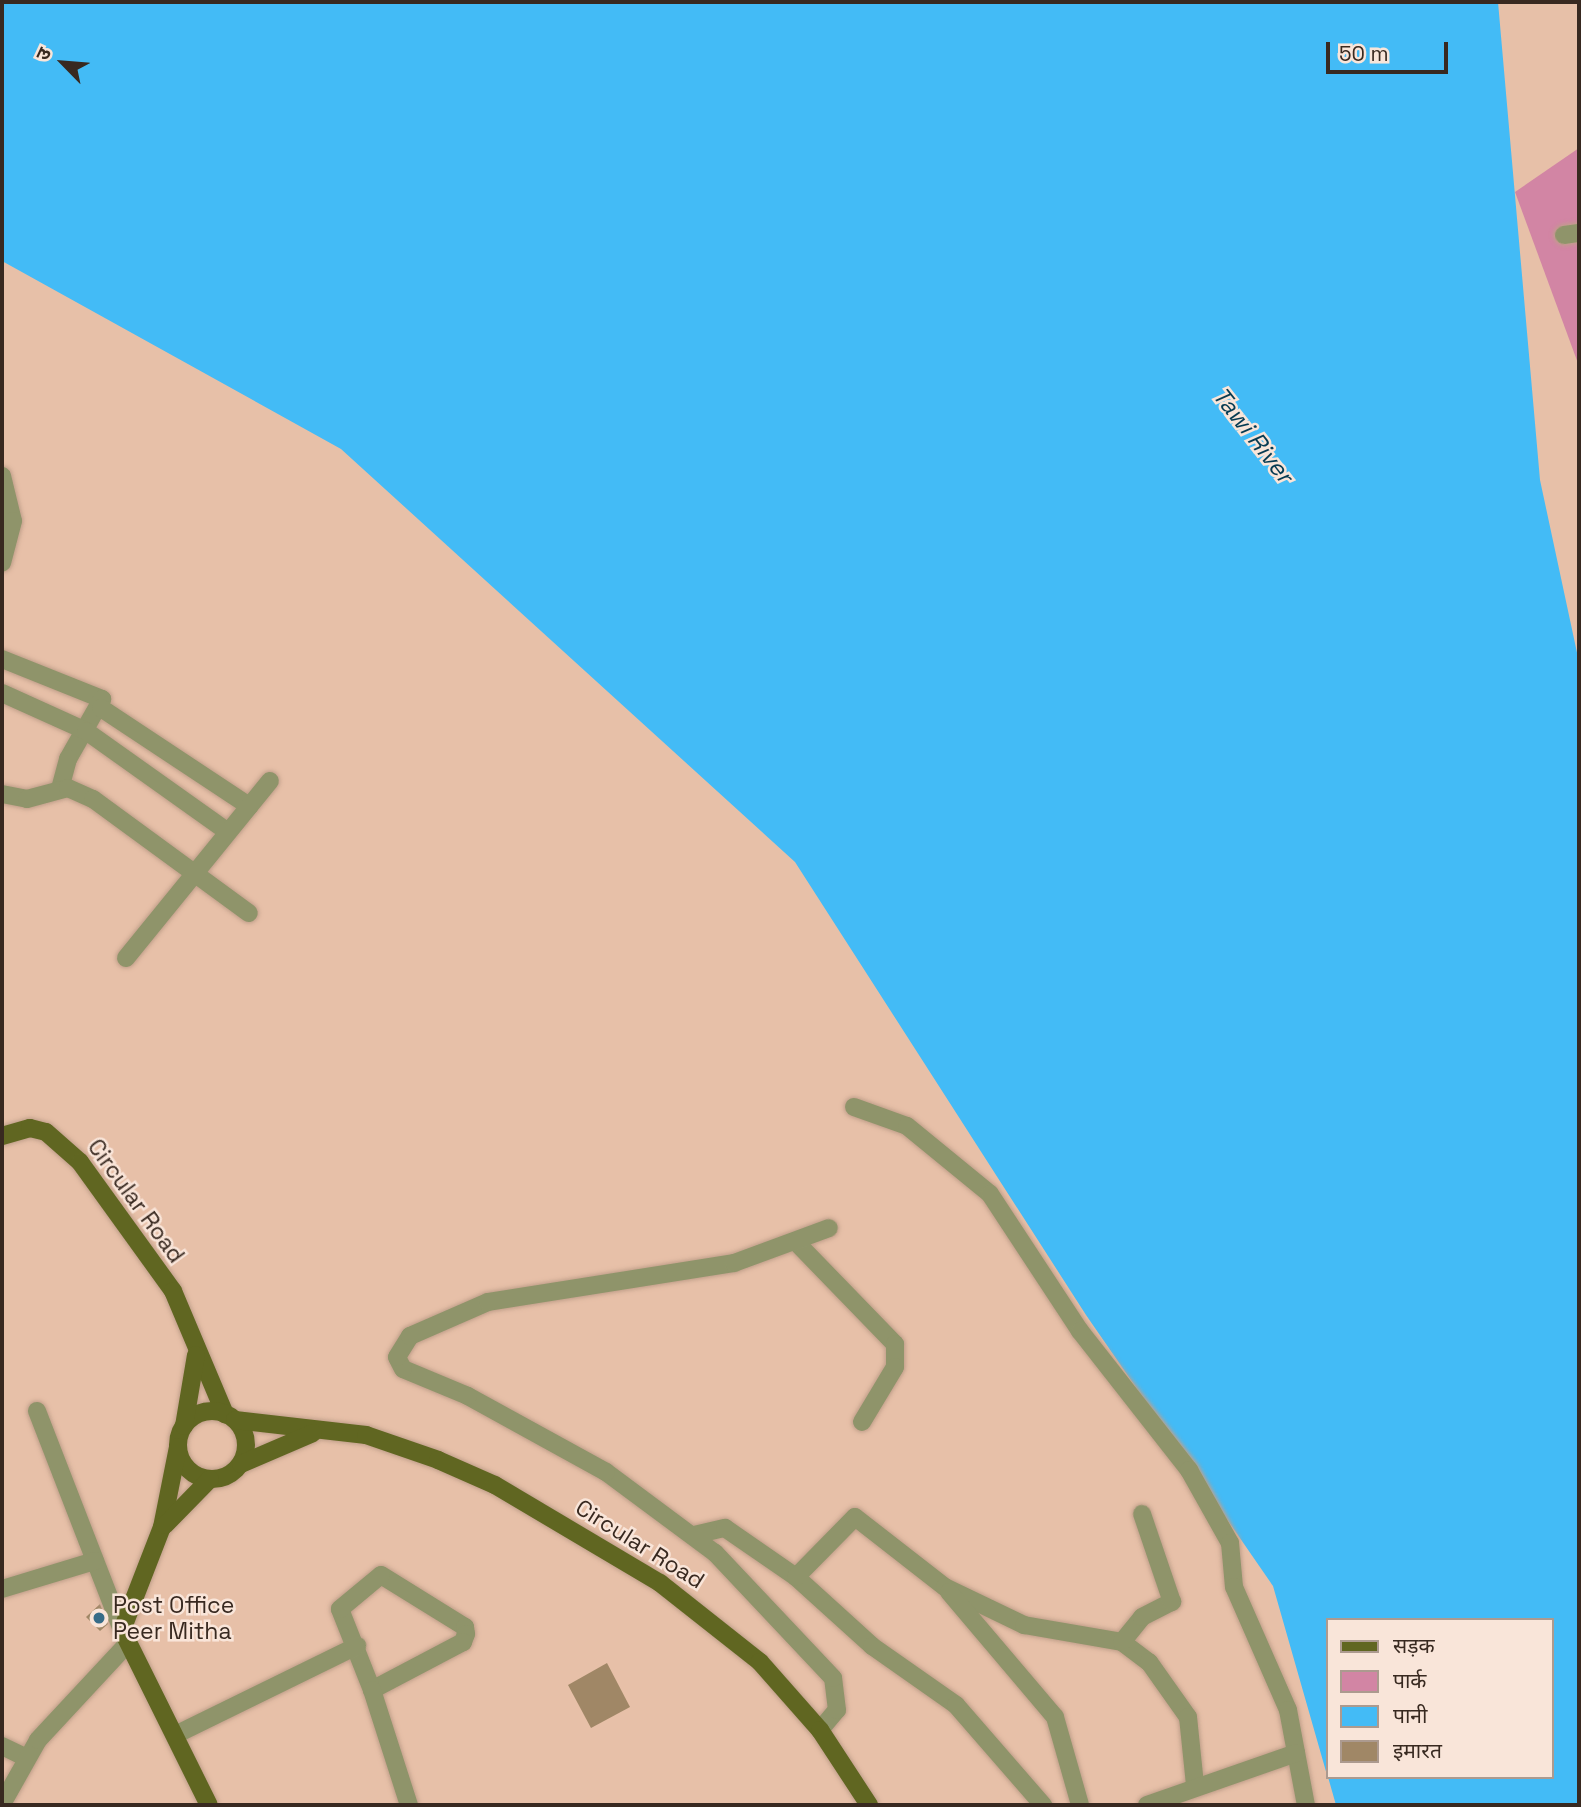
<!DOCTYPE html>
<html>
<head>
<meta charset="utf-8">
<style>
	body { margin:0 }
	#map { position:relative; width:1581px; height:1807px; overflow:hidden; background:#e7c0a8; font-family:"Space Grotesk","Noto Sans Devanagari",sans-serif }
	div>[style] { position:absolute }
	.green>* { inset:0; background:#d285a4 }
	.water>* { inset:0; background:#43bbf6 }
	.building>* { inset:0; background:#a08766 }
	.roads { filter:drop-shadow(0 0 2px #c09f8a) drop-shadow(0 0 2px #c09f8a) }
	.minor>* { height:18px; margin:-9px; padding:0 9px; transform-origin:9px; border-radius:9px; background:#8f946a }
	.major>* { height:18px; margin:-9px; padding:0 9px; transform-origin:9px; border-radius:9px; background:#606621 }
	.major>.ring { margin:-9px; padding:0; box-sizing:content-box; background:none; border:18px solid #606621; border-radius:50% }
	.dots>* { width:19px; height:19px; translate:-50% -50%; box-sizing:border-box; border:4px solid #f9e5d9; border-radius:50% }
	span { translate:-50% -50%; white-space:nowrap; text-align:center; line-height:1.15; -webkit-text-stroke:5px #f9e5d9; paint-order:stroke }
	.street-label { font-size:23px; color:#382920 }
	.poi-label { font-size:23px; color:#382920 }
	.left { translate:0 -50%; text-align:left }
	.water-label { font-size:24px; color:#063b52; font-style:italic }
	.frame { position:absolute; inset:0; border:4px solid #382920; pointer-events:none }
	.legend { position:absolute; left:1326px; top:1618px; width:228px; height:161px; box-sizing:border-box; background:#f9e5d9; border:2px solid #ac9a8f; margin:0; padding:9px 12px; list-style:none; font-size:21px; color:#382920 }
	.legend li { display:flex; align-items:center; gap:14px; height:35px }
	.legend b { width:35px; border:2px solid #ac9a8f }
	.north { position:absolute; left:28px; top:28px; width:70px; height:70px; -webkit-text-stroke:5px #f9e5d9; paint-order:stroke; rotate:295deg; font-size:19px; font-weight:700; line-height:28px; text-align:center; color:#382920 }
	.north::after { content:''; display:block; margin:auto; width:24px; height:32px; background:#382920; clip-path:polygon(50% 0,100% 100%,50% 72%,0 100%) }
	.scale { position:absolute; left:1326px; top:42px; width:122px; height:32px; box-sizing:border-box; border:4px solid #382920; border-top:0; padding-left:9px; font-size:21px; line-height:24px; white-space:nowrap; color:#382920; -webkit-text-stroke:5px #f9e5d9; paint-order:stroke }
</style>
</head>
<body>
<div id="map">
	<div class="green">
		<i style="clip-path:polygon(1579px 148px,1579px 366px,1515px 192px)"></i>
	</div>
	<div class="water">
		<i style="clip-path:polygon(2px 2px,1498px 2px,1540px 480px,1579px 662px,1579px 1805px,1336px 1805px,1328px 1777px,1551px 1777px,1551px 1620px,1327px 1620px,1327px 1775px,1273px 1586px,1086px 1315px,795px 862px,341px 449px,2px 261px)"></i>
	</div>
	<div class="building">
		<i style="clip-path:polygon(100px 1604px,108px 1624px,100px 1631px,86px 1617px)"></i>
		<i style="clip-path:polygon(607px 1663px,630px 1707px,591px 1728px,568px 1685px)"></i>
	</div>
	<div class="roads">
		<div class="minor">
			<i style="left:1564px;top:235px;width:15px;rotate:-8deg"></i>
			<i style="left:2px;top:476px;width:46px;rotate:76.3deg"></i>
			<i style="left:13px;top:521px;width:43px;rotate:104.7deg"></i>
			<i style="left:2px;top:659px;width:108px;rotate:21.8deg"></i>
			<i style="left:102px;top:699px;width:69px;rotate:119.5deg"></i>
			<i style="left:68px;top:759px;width:31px;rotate:105deg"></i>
			<i style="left:2px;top:693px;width:92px;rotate:24.3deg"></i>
			<i style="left:86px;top:731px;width:174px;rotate:35.4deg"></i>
			<i style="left:101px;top:708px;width:178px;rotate:33.5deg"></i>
			<i style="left:2px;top:794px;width:25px;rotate:11deg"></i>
			<i style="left:27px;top:799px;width:42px;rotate:-15deg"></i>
			<i style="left:68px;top:788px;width:27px;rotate:24deg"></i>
			<i style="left:93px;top:799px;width:193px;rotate:36.2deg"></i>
			<i style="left:126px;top:958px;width:228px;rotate:-50.9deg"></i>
			<i style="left:854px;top:1107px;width:56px;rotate:19.7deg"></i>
			<i style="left:907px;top:1126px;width:107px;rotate:39.3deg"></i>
			<i style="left:990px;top:1194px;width:164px;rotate:56.7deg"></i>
			<i style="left:1080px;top:1331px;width:177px;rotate:51.9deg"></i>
			<i style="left:1189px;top:1470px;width:84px;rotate:60.7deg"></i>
			<i style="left:1230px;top:1543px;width:44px;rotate:84.8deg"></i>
			<i style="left:1234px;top:1587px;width:134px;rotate:66.3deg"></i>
			<i style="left:1288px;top:1710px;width:97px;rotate:79.3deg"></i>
			<i style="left:797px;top:1243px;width:141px;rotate:45.9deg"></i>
			<i style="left:895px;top:1344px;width:23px;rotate:90deg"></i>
			<i style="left:895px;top:1367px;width:64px;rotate:121deg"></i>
			<i style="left:37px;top:1411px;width:235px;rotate:68.8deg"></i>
			<i style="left:694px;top:1535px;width:32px;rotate:-13deg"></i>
			<i style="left:725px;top:1528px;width:86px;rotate:34.6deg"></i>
			<i style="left:796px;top:1577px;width:103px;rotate:42.2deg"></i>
			<i style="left:872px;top:1646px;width:103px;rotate:35.1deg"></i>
			<i style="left:956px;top:1705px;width:133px;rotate:49deg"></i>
			<i style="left:381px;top:1575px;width:99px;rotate:31.8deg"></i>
			<i style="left:465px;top:1627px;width:7px;rotate:82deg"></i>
			<i style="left:466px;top:1634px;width:9px;rotate:111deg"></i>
			<i style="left:463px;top:1642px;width:103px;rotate:152.2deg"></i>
			<i style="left:372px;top:1690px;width:87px;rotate:-111.6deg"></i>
			<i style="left:340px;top:1609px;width:53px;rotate:-39.7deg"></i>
			<i style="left:796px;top:1577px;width:84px;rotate:-45.5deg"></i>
			<i style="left:855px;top:1517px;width:114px;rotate:37.9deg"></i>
			<i style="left:945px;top:1587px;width:88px;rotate:25.7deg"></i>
			<i style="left:1024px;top:1625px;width:99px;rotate:9.8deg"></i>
			<i style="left:1122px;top:1642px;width:34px;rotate:37deg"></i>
			<i style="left:1149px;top:1662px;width:67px;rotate:54.7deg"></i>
			<i style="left:1188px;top:1717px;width:68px;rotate:84.1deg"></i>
			<i style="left:2px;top:1589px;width:97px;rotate:-16.8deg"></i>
			<i style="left:949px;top:1592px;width:164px;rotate:49.7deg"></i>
			<i style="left:1055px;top:1717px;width:91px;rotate:74.1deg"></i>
			<i style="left:1122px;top:1642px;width:32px;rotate:-51deg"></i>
			<i style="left:1142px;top:1617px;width:34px;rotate:-27deg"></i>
			<i style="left:1172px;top:1602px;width:93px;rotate:-108.8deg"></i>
			<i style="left:372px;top:1690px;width:121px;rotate:72.2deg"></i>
			<i style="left:820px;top:1730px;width:26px;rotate:-50deg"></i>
			<i style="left:837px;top:1710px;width:32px;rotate:-97deg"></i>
			<i style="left:833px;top:1678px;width:172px;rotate:-133.3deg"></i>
			<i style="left:715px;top:1553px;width:136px;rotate:-143.4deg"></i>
			<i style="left:606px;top:1472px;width:158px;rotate:-151.2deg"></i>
			<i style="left:468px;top:1396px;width:70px;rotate:-157.4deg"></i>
			<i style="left:403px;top:1369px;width:13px;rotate:-117deg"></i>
			<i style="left:397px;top:1357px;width:25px;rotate:-58deg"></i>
			<i style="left:410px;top:1336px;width:85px;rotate:-23.6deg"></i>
			<i style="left:488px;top:1302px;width:249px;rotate:-9deg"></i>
			<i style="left:734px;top:1263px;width:101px;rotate:-20.2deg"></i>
			<i style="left:175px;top:1735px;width:203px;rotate:-26.1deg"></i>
			<i style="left:2px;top:1746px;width:25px;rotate:26deg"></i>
			<i style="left:2px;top:1804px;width:73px;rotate:-60.6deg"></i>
			<i style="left:38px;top:1740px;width:132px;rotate:-47.1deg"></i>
			<i style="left:1147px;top:1805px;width:158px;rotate:-19.2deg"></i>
		</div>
		<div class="major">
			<i style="left:2px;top:1136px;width:29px;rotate:-16deg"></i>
			<i style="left:30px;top:1128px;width:16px;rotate:14deg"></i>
			<i style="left:46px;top:1132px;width:45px;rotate:41.4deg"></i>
			<i style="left:80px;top:1162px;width:159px;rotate:54.2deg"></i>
			<i style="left:173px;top:1291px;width:134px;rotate:67.1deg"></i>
			<i class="ring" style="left:178px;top:1411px;width:50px;height:50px"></i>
			<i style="left:235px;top:1420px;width:132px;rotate:6.5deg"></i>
			<i style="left:366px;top:1435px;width:76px;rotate:19.1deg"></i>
			<i style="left:438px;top:1460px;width:62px;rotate:23.7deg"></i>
			<i style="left:495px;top:1485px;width:192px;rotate:30.7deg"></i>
			<i style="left:660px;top:1583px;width:127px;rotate:38.3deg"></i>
			<i style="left:760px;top:1662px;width:91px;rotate:48.6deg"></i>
			<i style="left:820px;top:1730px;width:90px;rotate:56.8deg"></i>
			<i style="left:184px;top:1426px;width:72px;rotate:-80.4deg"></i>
			<i style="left:178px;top:1447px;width:82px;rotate:101.3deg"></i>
			<i style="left:162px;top:1527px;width:110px;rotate:111.2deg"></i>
			<i style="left:122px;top:1630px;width:195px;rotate:63.6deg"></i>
			<i style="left:241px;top:1464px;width:78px;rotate:-23.3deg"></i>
			<i style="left:165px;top:1525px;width:64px;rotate:-45.6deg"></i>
		</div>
	</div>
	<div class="dots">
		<i style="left:99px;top:1618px;background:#376c88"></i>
	</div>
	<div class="street-label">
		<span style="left:136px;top:1201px;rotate:54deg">Circular Road</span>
		<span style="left:640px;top:1544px;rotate:32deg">Circular Road</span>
	</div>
	<div class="poi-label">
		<span class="left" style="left:113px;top:1618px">Post Office<br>Peer Mitha</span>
	</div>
	<div class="water-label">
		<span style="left:1253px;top:435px;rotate:52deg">Tawi River</span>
	</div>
	<div class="frame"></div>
	<ul class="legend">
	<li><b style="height:9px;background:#606621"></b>सड़क</li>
	<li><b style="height:19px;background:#d285a4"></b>पार्क</li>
	<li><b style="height:19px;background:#43bbf6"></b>पानी</li>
	<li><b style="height:19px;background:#a08766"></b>इमारत</li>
	</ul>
	<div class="north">उ</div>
	<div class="scale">50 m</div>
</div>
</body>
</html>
